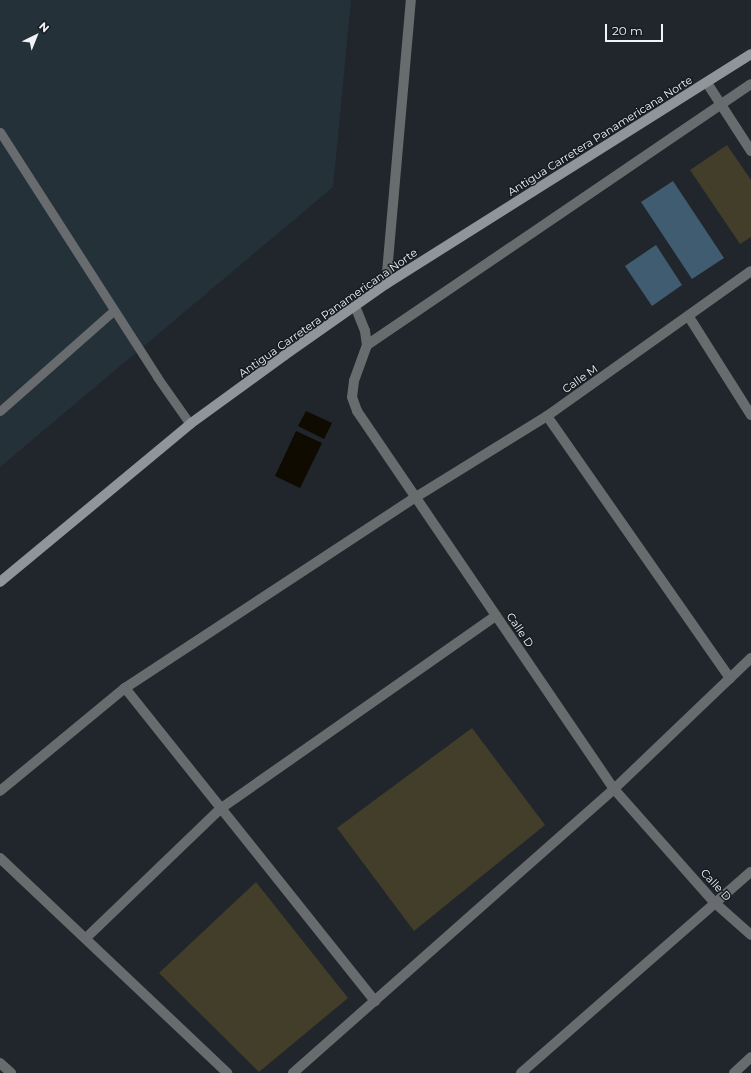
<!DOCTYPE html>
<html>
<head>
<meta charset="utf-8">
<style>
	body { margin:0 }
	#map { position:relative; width:751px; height:1073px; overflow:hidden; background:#20262b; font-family:Montserrat,sans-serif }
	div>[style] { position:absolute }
	.built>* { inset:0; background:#253139 }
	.green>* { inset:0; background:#423e2a }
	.water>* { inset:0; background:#0f0b00 }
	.building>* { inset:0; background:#405c70 }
	.service>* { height:9px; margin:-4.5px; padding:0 4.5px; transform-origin:4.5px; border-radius:4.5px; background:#696c6f }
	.minor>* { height:10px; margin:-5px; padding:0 5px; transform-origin:5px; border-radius:5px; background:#696c6f }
	.tertiary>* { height:10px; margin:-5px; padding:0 5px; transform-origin:5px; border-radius:5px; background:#696c6f }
	.secondary>* { height:10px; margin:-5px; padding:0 5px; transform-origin:5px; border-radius:5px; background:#8f9599 }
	span { translate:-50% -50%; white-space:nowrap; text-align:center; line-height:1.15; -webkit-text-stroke:3px #161c21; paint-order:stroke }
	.street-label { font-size:11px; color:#f0f4f7 }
	.north { position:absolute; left:16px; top:16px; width:40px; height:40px; -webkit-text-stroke:3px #161c21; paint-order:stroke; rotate:43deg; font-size:11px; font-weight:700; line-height:16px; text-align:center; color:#f0f4f7 }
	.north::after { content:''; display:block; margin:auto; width:14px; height:18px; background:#f0f4f7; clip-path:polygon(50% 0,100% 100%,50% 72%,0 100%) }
	.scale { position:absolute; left:605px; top:24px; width:58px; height:18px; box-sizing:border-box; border:2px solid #f0f4f7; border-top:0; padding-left:5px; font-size:12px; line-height:14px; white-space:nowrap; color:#f0f4f7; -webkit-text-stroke:3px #161c21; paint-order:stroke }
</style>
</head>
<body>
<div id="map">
	<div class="built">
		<i style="clip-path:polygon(0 0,351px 0,333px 187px,0 467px)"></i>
	</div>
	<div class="green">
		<i style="clip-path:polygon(727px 145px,751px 180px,751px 237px,740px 244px,690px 170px)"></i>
		<i style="clip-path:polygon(472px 728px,545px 825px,414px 931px,337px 828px)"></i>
		<i style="clip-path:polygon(256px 882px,348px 998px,259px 1072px,159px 973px)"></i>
	</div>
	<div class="water">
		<i style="clip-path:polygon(306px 411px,332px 423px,324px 439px,298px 426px)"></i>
		<i style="clip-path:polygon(296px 431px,322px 443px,300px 488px,275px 476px)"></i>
	</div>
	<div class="building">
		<i style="clip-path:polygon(673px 181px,724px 258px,692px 279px,641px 202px)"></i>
		<i style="clip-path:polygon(656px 245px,682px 285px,652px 306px,625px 266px)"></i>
	</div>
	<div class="service">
		<i style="left:0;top:132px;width:291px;rotate:57.3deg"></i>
		<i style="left:157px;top:377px;width:57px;rotate:54.9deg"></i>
		<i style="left:0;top:411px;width:152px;rotate:-41.5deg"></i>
	</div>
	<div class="minor">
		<i style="left:386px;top:284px;width:285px;rotate:-85deg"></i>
		<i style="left:355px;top:306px;width:27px;rotate:68deg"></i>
		<i style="left:365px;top:331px;width:14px;rotate:82deg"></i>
		<i style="left:367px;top:345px;width:38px;rotate:110deg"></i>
		<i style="left:354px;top:381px;width:16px;rotate:97deg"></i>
		<i style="left:352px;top:397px;width:15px;rotate:70deg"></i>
		<i style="left:357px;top:411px;width:457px;rotate:55.8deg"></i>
		<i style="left:614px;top:789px;width:152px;rotate:48.5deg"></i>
		<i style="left:715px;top:903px;width:48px;rotate:41.6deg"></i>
		<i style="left:689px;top:317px;width:116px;rotate:57.7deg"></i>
		<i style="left:367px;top:345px;width:464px;rotate:-34.2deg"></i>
		<i style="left:547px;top:416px;width:320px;rotate:55.1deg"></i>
		<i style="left:125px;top:688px;width:401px;rotate:51.4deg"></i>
		<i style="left:0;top:791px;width:162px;rotate:-39.5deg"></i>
		<i style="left:125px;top:688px;width:348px;rotate:-33.3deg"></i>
		<i style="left:416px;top:497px;width:154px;rotate:-31.7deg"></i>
		<i style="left:547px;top:416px;width:250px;rotate:-35.4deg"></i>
		<i style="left:0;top:858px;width:313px;rotate:43.4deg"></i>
		<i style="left:86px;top:938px;width:186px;rotate:-43.9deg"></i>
		<i style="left:220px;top:809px;width:337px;rotate:-35deg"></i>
		<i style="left:0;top:1063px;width:15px;rotate:42deg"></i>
		<i style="left:293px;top:1073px;width:429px;rotate:-41.5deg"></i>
		<i style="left:614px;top:789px;width:190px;rotate:-43.7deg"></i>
		<i style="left:521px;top:1073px;width:305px;rotate:-41.2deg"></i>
		<i style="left:734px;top:1073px;width:23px;rotate:-43deg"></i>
	</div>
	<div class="tertiary">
		<i style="left:707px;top:83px;width:81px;rotate:57.1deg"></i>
	</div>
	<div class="secondary">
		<i style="left:0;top:582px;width:247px;rotate:-39.7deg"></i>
		<i style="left:190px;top:424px;width:117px;rotate:-36deg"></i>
		<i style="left:285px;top:355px;width:123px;rotate:-35.1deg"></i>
		<i style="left:386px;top:284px;width:431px;rotate:-32.2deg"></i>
	</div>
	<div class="street-label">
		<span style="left:600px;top:136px;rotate:-32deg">Antigua Carretera Panamericana Norte</span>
		<span style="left:328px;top:313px;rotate:-35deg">Antigua Carretera Panamericana Norte</span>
		<span style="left:580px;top:379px;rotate:-35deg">Calle M</span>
		<span style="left:520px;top:630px;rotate:56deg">Calle D</span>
		<span style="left:716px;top:885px;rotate:47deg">Calle D</span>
	</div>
	<div class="north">N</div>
	<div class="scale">20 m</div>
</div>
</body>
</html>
